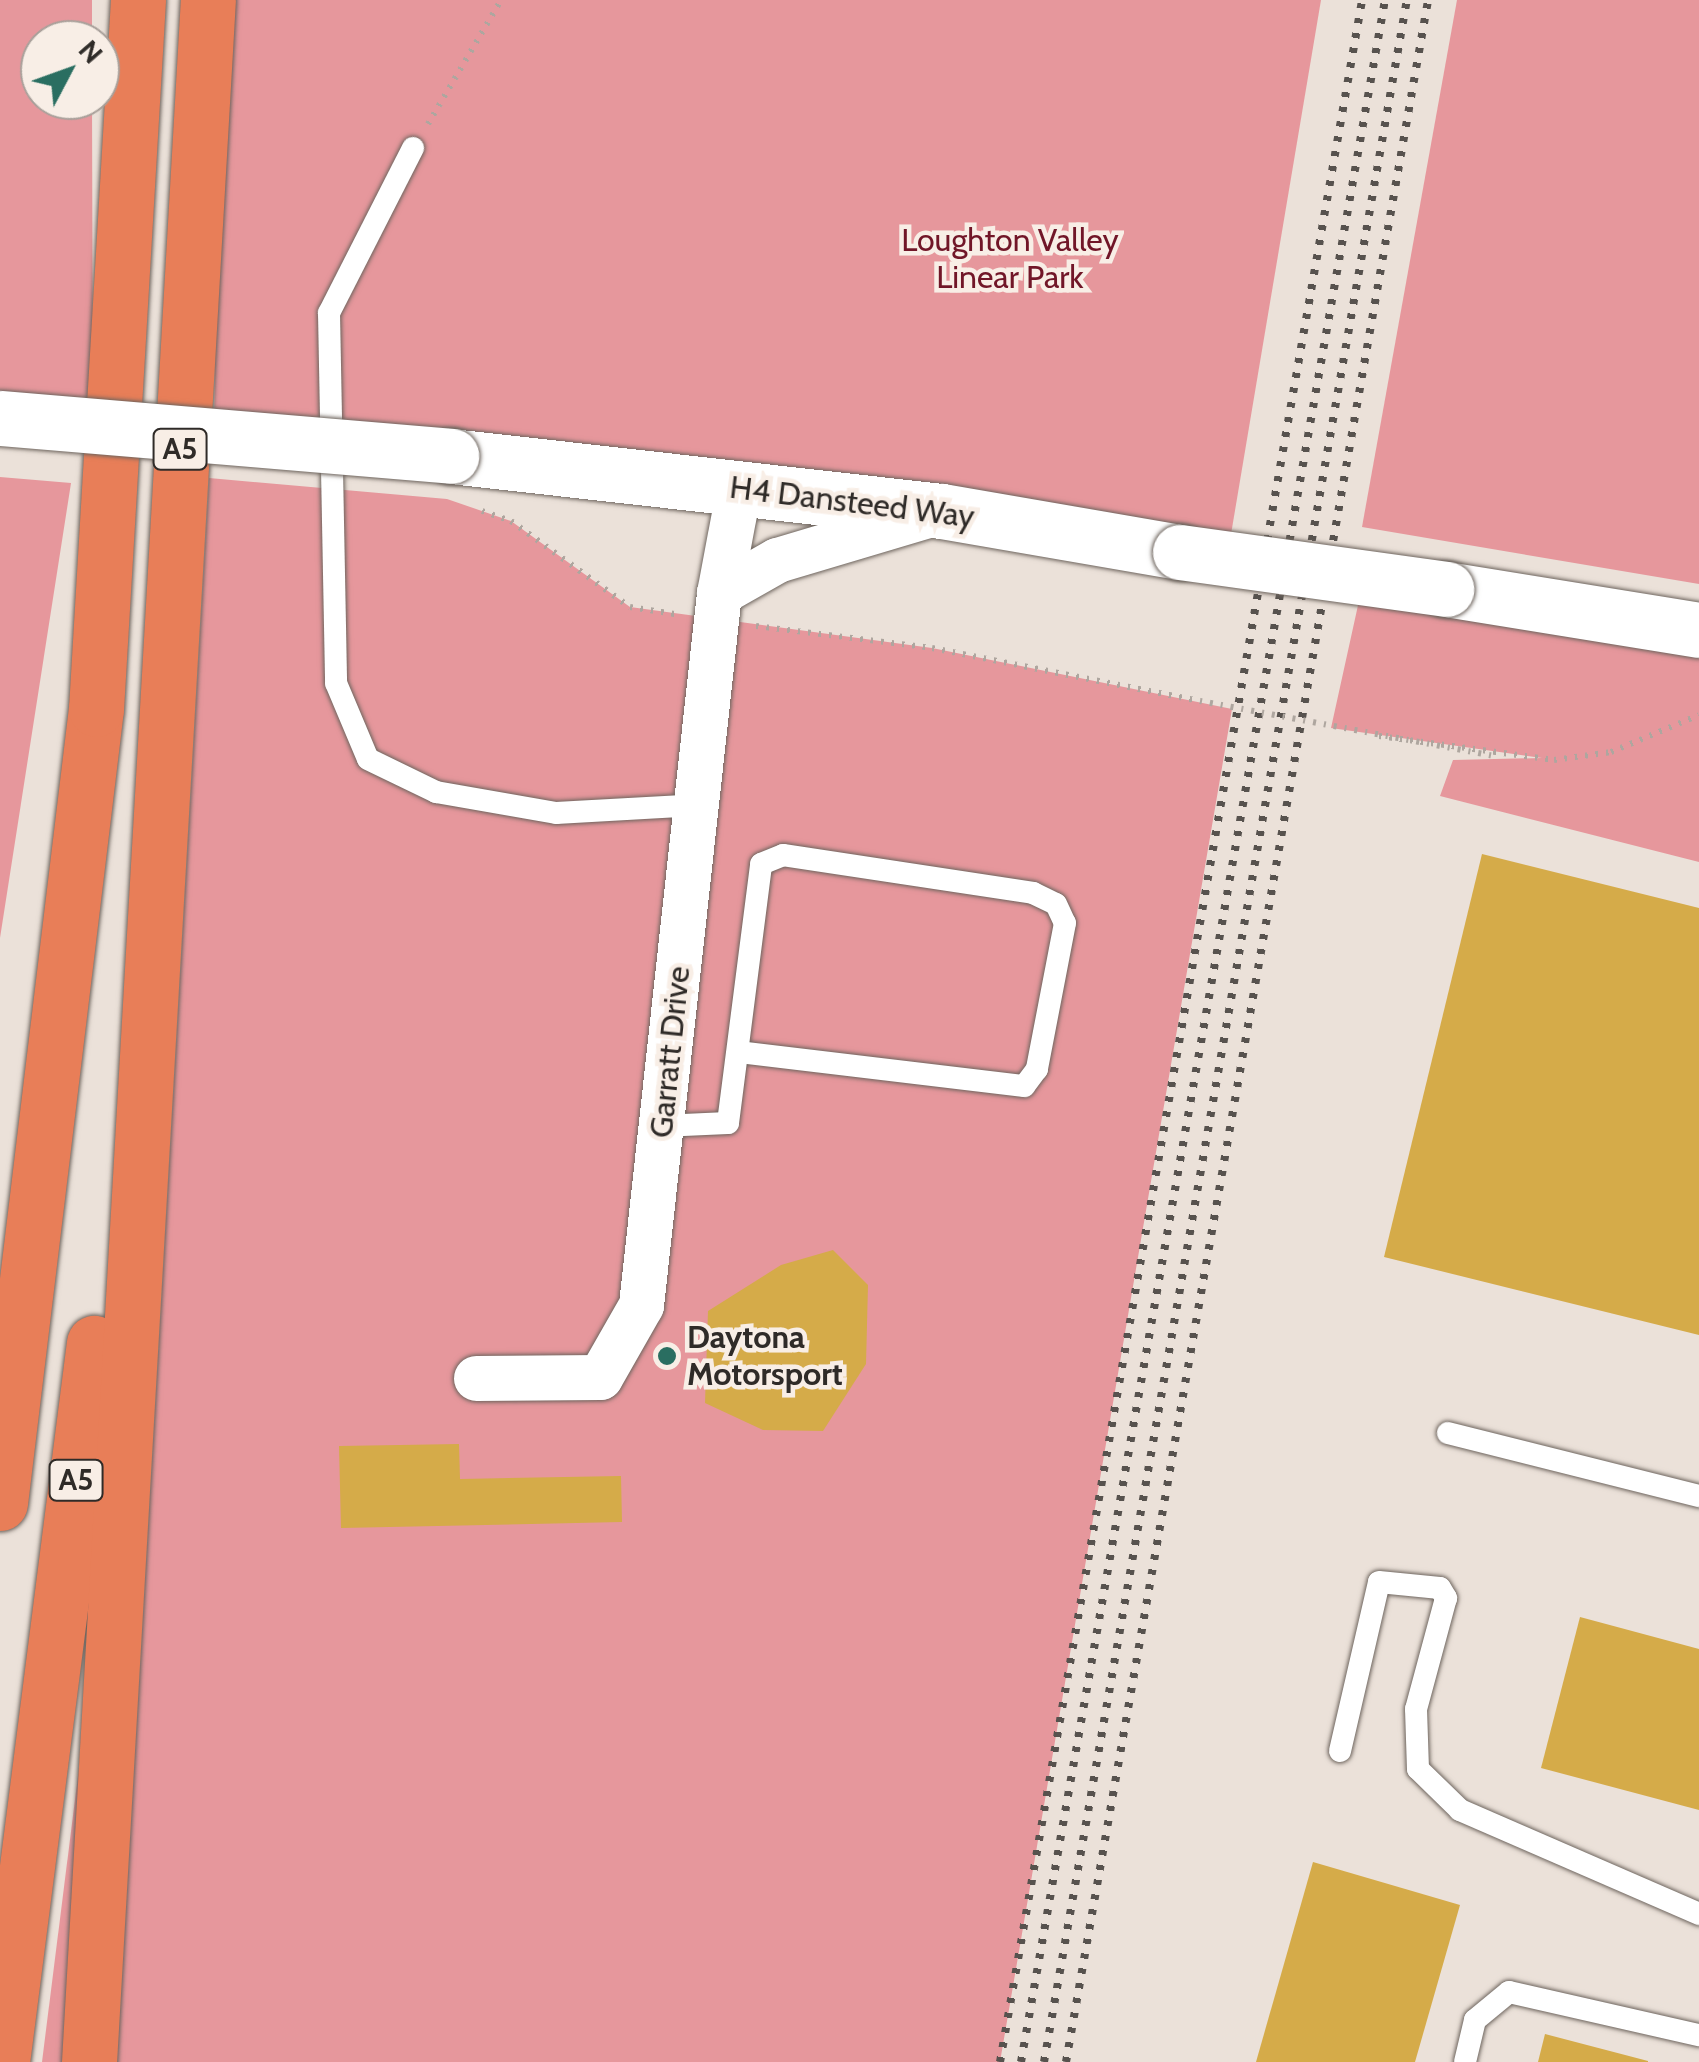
<!DOCTYPE html>
<html>
<head>
<meta charset="utf-8">
<style>
	body { margin:0 }
	#map { position:relative; width:1699px; height:2062px; overflow:hidden; background:#ebe1d9; font-family:Cabin,sans-serif }
	div>[style] { position:absolute }
	.green>* { inset:0; background:#e6979c }
	.building>* { inset:0; background:#d5ab49 }
	.path>* { height:6px; margin-top:-3px; transform-origin:0; background:repeating-linear-gradient(90deg,#aea69f 0 2.5px,transparent 0 10.5px) }
	.roads { filter:drop-shadow(0 0 2px #6e655e) drop-shadow(0 0 2px #6e655e) }
	.service>* { height:22px; margin:-11px; padding:0 11px; transform-origin:11px; border-radius:11px; background:#fff }
	.minor>* { height:45px; margin:-22.5px; padding:0 22.5px; transform-origin:22.5px; border-radius:22.5px; background:#fff }
	.tertiary>* { height:55px; margin:-27.5px; padding:0 27.5px; transform-origin:27.5px; border-radius:27.5px; background:#fff }
	.trunk>* { height:55px; margin:-27.5px; padding:0 27.5px; transform-origin:27.5px; border-radius:27.5px; background:#e87e58 }
	.rail>* { height:8px; margin-top:-4px; transform-origin:0; background:repeating-linear-gradient(90deg,#57524e 0 5px,transparent 0 15px) }
	.path-bridge>* { height:6px; margin-top:-3px; transform-origin:0; background:repeating-linear-gradient(90deg,#aea69f 0 2.5px,transparent 0 10.5px) }
	.bridges { filter:drop-shadow(0 0 2px #6e655e) drop-shadow(0 0 2px #6e655e) }
	.tertiary-bridge>* { height:55px; margin:-27.5px; padding:0 27.5px; transform-origin:27.5px; border-radius:27.5px; background:#fff }
	.dots>* { width:28px; height:28px; translate:-50% -50%; box-sizing:border-box; border:5px solid #f8eee6; border-radius:50% }
	span { translate:-50% -50%; white-space:nowrap; text-align:center; line-height:1.15; -webkit-text-stroke:9px #f8eee6; paint-order:stroke }
	.shield-label span { padding:2px 8px; background:#f8eee6; border:2px solid; border-radius:8px; -webkit-text-stroke-width:0 }
	.shield-label { font-size:30px; color:#2f2b28; font-weight:700 }
	.park-label { font-size:32px; color:#711628 }
	.street-label { font-size:32px; color:#2f2b28 }
	.poi-label { font-size:32px; color:#2f2b28; font-weight:700 }
	.left { translate:0 -50%; text-align:left }
	.north { position:absolute; left:20px; top:20px; width:100px; height:100px; box-sizing:border-box; background:#f8eee6; border:2px solid #a8a09a; border-radius:50%; rotate:49deg; font-size:28px; font-weight:700; line-height:40px; text-align:center; color:#2f2b28 }
	.north::after { content:''; display:block; margin:auto; width:35px; height:45px; background:#2a6e61; clip-path:polygon(50% 0,100% 100%,50% 72%,0 100%) }
</style>
</head>
<body>
<div id="map">
	<div class="green">
		<i style="clip-path:polygon(0 0,92px 0,92px 40px,40px 40px,40px 100px,92px 100px,93px 420px,0 415px)"></i>
		<i style="clip-path:polygon(220px 0,1321px 0,1227px 558px,214px 436px)"></i>
		<i style="clip-path:polygon(1457px 0,1699px 0,1699px 584px,1362px 527px)"></i>
		<i style="clip-path:polygon(0 477px,71px 483px,0 938px)"></i>
		<i style="clip-path:polygon(209px 478px,447px 499px,511px 521px,630px 607px,932px 648px,1232px 709px,1000px 2062px,117px 2062px)"></i>
		<i style="clip-path:polygon(1364px 578px,1699px 630px,1699px 862px,1440px 796px,1453px 760px,1542px 758px,1331px 728px)"></i>
		<i style="clip-path:polygon(81px 1752px,67px 2062px,42px 2062px)"></i>
	</div>
	<div class="building">
		<i style="clip-path:polygon(1482px 854px,1699px 908px,1699px 1335px,1384px 1257px)"></i>
		<i style="clip-path:polygon(833px 1250px,868px 1285px,866px 1364px,823px 1431px,763px 1430px,705px 1403px,708px 1311px,781px 1265px)"></i>
		<i style="clip-path:polygon(459px 1444px,460px 1479px,621px 1476px,622px 1522px,341px 1528px,339px 1446px)"></i>
		<i style="clip-path:polygon(1580px 1617px,1699px 1649px,1699px 1810px,1541px 1768px)"></i>
		<i style="clip-path:polygon(1313px 1862px,1460px 1905px,1415px 2062px,1256px 2062px)"></i>
		<i style="clip-path:polygon(1545px 2034px,1648px 2061px,1648px 2062px,1538px 2062px)"></i>
	</div>
	<div class="path">
		<i style="left:428px;top:124px;width:144px;rotate:-59.5deg"></i>
		<i style="left:482px;top:511px;width:31px;rotate:19deg"></i>
		<i style="left:511px;top:521px;width:147px;rotate:35.9deg"></i>
		<i style="left:630px;top:607px;width:45px;rotate:9deg"></i>
		<i style="left:756px;top:626px;width:177px;rotate:7.1deg"></i>
		<i style="left:932px;top:648px;width:273px;rotate:11.2deg"></i>
		<i style="left:1379px;top:736px;width:177px;rotate:7.8deg"></i>
		<i style="left:1554px;top:760px;width:58px;rotate:-8deg"></i>
		<i style="left:1611px;top:752px;width:95px;rotate:-22.8deg"></i>
	</div>
	<div class="roads">
		<div class="service">
			<i style="left:413px;top:148px;width:185px;rotate:117deg"></i>
			<i style="left:329px;top:313px;width:370px;rotate:88.9deg"></i>
			<i style="left:336px;top:683px;width:82px;rotate:67.2deg"></i>
			<i style="left:368px;top:759px;width:76px;rotate:25.9deg"></i>
			<i style="left:436px;top:792px;width:122px;rotate:9.9deg"></i>
			<i style="left:556px;top:813px;width:141px;rotate:-3.2deg"></i>
			<i style="left:661px;top:1126px;width:67px;rotate:-2.6deg"></i>
			<i style="left:728px;top:1123px;width:261px;rotate:-82.7deg"></i>
			<i style="left:761px;top:864px;width:24px;rotate:-22deg"></i>
			<i style="left:783px;top:855px;width:253px;rotate:8.6deg"></i>
			<i style="left:1033px;top:893px;width:25px;rotate:26deg"></i>
			<i style="left:1056px;top:904px;width:21px;rotate:65deg"></i>
			<i style="left:1065px;top:923px;width:149px;rotate:100.9deg"></i>
			<i style="left:1037px;top:1069px;width:21px;rotate:127deg"></i>
			<i style="left:1024px;top:1086px;width:288px;rotate:-173.2deg"></i>
			<i style="left:1448px;top:1433px;width:259px;rotate:14.1deg"></i>
			<i style="left:1340px;top:1751px;width:173px;rotate:-77deg"></i>
			<i style="left:1379px;top:1582px;width:61px;rotate:5.6deg"></i>
			<i style="left:1440px;top:1588px;width:12px;rotate:59deg"></i>
			<i style="left:1446px;top:1598px;width:115px;rotate:105.1deg"></i>
			<i style="left:1416px;top:1709px;width:60px;rotate:88.1deg"></i>
			<i style="left:1418px;top:1769px;width:59px;rotate:44.3deg"></i>
			<i style="left:1460px;top:1810px;width:261px;rotate:23.5deg"></i>
			<i style="left:1465px;top:2062px;width:43px;rotate:-76.6deg"></i>
			<i style="left:1475px;top:2020px;width:44px;rotate:-39.5deg"></i>
			<i style="left:1509px;top:1992px;width:195px;rotate:12.8deg"></i>
		</div>
		<div class="minor">
			<i style="left:719px;top:593px;width:67px;rotate:-29.6deg"></i>
			<i style="left:777px;top:560px;width:154px;rotate:-16.6deg"></i>
			<i style="left:476px;top:1378px;width:124px;rotate:-0.5deg"></i>
			<i style="left:600px;top:1377px;width:83px;rotate:-60.3deg"></i>
			<i style="left:641px;top:1305px;width:716px;rotate:-83.75deg"></i>
			<i style="left:719px;top:593px;width:108px;rotate:-79.3deg"></i>
		</div>
		<div class="tertiary">
			<i style="left:451px;top:456px;width:494px;rotate:6.4deg"></i>
			<i style="left:942px;top:511px;width:242px;rotate:9.8deg"></i>
			<i style="left:1446px;top:589px;width:256px;rotate:9.2deg"></i>
		</div>
		<div class="trunk">
			<i style="left:0;top:1503px;width:800px;rotate:-83.11deg"></i>
			<i style="left:96px;top:709px;width:710px;rotate:-86.61deg"></i>
			<i style="left:2px;top:2062px;width:725px;rotate:-82.71deg"></i>
			<i style="left:89px;top:2062px;width:2065px;rotate:-86.7deg"></i>
		</div>
	</div>
	<div class="rail">
		<i style="left:1000px;top:2062px;width:2094px;rotate:-80.04deg"></i>
		<i style="left:1021px;top:2062px;width:2094px;rotate:-79.99deg"></i>
		<i style="left:1044px;top:2062px;width:2094px;rotate:-80.02deg"></i>
		<i style="left:1066px;top:2062px;width:2094px;rotate:-80.04deg"></i>
	</div>
	<div class="path-bridge">
		<i style="left:1200px;top:701px;width:298px;rotate:10.6deg"></i>
	</div>
	<div class="bridges">
		<div class="tertiary-bridge">
			<i style="left:0;top:418px;width:453px;rotate:4.8deg"></i>
			<i style="left:1180px;top:552px;width:269px;rotate:7.9deg"></i>
		</div>
	</div>
	<div class="dots">
		<i style="left:667px;top:1356px;background:#2a6e61"></i>
	</div>
	<div class="shield-label">
		<span style="left:180px;top:449px">A5</span>
		<span style="left:76px;top:1480px">A5</span>
	</div>
	<div class="park-label">
		<span style="left:1010px;top:259px">Loughton Valley<br>Linear Park</span>
	</div>
	<div class="street-label">
		<span style="left:852px;top:502px;rotate:7deg">H4 Dansteed Way</span>
		<span style="left:670px;top:1052px;rotate:-84deg">Garratt Drive</span>
	</div>
	<div class="poi-label">
		<span class="left" style="left:687px;top:1356px">Daytona<br>Motorsport</span>
	</div>
	<div class="north">N</div>
</div>
</body>
</html>
